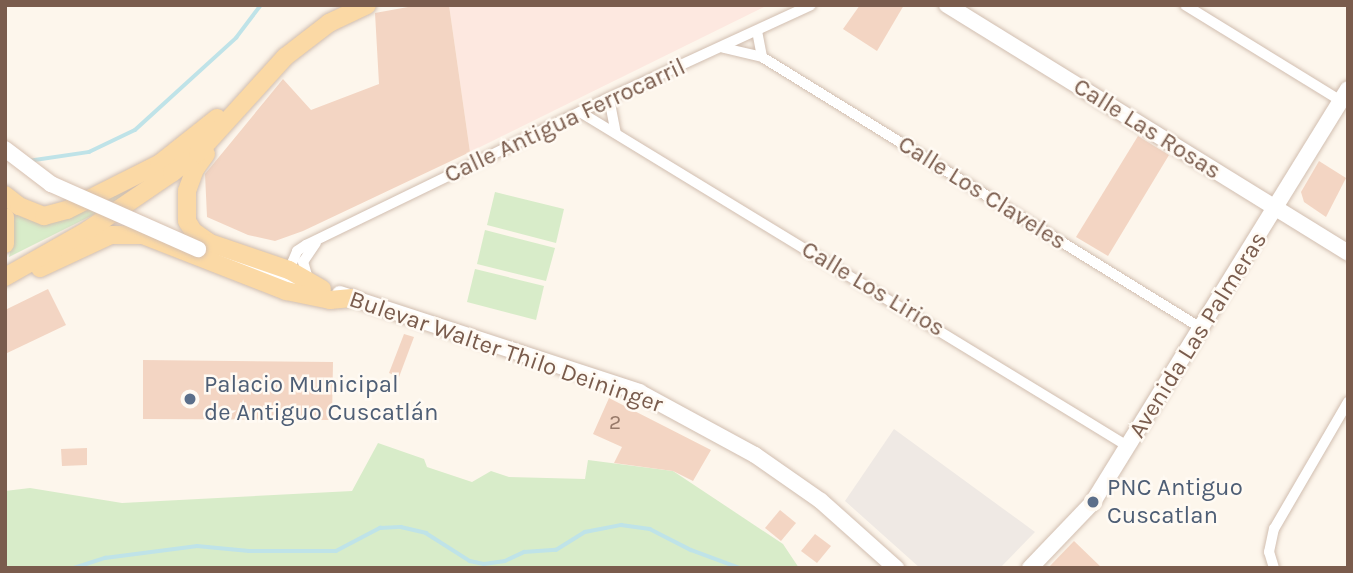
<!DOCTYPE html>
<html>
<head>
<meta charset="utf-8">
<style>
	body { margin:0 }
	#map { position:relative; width:1353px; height:573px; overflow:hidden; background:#fdf6ec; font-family:Karla,sans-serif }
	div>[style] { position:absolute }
	.commercial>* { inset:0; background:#fde8e0 }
	.industrial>* { inset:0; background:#efe9e4 }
	.green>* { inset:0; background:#d8ecc9 }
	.stream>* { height:3.5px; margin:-1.75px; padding:0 1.75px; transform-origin:1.75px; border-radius:1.75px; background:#bfe3e8 }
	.building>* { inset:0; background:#f3d5c3 }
	.roads { filter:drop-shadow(0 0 2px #d1beb0) drop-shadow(0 0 2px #d1beb0) }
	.street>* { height:10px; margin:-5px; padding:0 5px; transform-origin:5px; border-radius:5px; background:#fff }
	.secondary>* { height:16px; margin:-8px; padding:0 8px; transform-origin:8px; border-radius:8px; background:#fff }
	.primary>* { height:18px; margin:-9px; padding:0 9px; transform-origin:9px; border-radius:9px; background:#fbd9a5 }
	.bridges { filter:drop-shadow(0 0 2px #d6c0b0) drop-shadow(0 0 2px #d6c0b0) }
	.secondary-bridge>* { height:16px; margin:-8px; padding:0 8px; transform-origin:8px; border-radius:8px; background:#fff }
	.dots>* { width:19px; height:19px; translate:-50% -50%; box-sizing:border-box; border:4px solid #fffaf3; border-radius:50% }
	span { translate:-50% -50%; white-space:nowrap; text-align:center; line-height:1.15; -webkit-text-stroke:5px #fffaf3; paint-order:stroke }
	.number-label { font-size:21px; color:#987a6a }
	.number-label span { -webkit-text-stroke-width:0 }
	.street-label { font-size:24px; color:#7a5c4d }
	.service-label { font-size:24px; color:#4e5e75 }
	.left { translate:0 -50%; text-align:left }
	.frame { position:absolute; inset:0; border:7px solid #7a5c4d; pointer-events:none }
</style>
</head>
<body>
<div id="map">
	<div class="commercial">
		<i style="clip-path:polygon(449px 5px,768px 5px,470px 152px)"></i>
	</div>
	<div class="industrial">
		<i style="clip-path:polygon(894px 429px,1035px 532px,1000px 568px,920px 568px,845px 501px)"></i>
	</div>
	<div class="green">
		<i style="clip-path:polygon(144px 183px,127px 198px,9px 257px,14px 234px,6px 206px,29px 216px)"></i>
		<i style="clip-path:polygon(495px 192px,564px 209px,556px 243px,487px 225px)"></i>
		<i style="clip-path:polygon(485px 230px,555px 248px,546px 281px,477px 264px)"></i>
		<i style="clip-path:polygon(475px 269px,544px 286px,536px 320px,467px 302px)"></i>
		<i style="clip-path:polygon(378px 443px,424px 459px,427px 467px,472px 482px,491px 471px,509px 477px,585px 479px,588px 460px,673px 471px,783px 544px,799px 568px,5px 568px,5px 491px,30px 488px,122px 503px,352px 491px)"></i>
	</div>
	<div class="stream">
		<i style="left:28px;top:161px;width:62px;rotate:-8.4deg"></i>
		<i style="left:89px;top:152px;width:51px;rotate:-25.6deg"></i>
		<i style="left:135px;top:130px;width:137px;rotate:-42.3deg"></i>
		<i style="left:236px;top:38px;width:41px;rotate:-52.9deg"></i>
		<i style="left:74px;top:568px;width:33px;rotate:-18deg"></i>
		<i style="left:105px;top:558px;width:93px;rotate:-7.4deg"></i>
		<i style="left:197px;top:546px;width:52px;rotate:5.5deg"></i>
		<i style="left:249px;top:551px;width:87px"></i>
		<i style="left:336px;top:551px;width:50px;rotate:-27.6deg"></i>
		<i style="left:380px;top:528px;width:21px;rotate:-3deg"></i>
		<i style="left:401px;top:527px;width:26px;rotate:13deg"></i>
		<i style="left:426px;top:533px;width:52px;rotate:32.5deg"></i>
		<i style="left:470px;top:561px;width:14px;rotate:12deg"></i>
		<i style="left:484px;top:564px;width:21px;rotate:-8deg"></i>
		<i style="left:505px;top:561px;width:21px;rotate:-25deg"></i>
		<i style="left:524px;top:552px;width:32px;rotate:-4deg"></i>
		<i style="left:556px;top:550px;width:34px;rotate:-32deg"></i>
		<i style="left:585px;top:532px;width:37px;rotate:-11deg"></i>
		<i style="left:621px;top:525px;width:29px;rotate:8deg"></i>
		<i style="left:650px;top:529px;width:46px;rotate:27.1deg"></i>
		<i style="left:691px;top:550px;width:52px;rotate:20.2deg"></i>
	</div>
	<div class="building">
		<i style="clip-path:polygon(419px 5px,449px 5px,470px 152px,303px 231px,275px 241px,248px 235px,207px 217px,205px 174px,283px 79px,311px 110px,379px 84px,375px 13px)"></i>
		<i style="clip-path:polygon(860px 5px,904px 5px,877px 51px,843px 29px)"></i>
		<i style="clip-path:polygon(1138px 136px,1169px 155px,1108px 256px,1076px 237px)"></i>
		<i style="clip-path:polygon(1319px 161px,1346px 178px,1326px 217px,1304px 202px,1301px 192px)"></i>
		<i style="clip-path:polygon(48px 289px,66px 325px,5px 354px,5px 310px)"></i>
		<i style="clip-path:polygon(404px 334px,414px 337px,399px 377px,389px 373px)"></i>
		<i style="clip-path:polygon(143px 360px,333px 362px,332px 420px,143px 419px)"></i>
		<i style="clip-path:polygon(609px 398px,711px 450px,693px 481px,673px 471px,614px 463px,622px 447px,593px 434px)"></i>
		<i style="clip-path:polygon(87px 448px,87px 465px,62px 466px,61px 449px)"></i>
		<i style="clip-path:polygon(780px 510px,796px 523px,781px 541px,765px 528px)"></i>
		<i style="clip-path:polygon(815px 534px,831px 546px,817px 563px,801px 551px)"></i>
		<i style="clip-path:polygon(1074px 541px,1102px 568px,1048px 568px)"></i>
	</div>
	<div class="roads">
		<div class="street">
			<i style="left:1185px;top:5px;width:183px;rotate:31.6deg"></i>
			<i style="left:757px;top:31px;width:26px;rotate:79deg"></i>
			<i style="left:724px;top:48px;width:39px;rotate:13deg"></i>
			<i style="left:762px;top:57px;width:516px;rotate:31.69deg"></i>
			<i style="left:609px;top:98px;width:36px;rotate:79deg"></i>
			<i style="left:580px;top:112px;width:643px;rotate:31.39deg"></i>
			<i style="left:287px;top:275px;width:26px;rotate:-67deg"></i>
			<i style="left:297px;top:251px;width:11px;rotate:-34deg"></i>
			<i style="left:306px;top:245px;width:337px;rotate:-25.9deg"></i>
			<i style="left:609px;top:98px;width:222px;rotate:-24.7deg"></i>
			<i style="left:308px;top:279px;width:18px;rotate:-106deg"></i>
			<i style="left:303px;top:262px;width:23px;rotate:-56deg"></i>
			<i style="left:1274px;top:568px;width:17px;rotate:-107deg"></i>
			<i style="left:1269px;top:552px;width:24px;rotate:-78deg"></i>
			<i style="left:1274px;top:529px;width:147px;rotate:-59.8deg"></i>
		</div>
		<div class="secondary">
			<i style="left:947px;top:5px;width:471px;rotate:31.7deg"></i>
			<i style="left:214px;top:254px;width:100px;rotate:18.1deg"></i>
			<i style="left:340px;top:294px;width:315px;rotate:18.1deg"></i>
			<i style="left:639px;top:392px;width:132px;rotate:28.5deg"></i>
			<i style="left:755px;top:455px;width:80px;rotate:34.9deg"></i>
			<i style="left:821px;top:501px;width:101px;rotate:41.8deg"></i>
			<i style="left:1030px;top:568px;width:91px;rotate:-46.3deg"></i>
			<i style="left:1093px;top:502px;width:485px;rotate:-58.3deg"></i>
		</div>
		<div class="primary">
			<i style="left:206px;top:154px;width:19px;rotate:126deg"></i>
			<i style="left:195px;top:169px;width:23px;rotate:110deg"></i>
			<i style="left:187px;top:191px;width:30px;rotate:90deg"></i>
			<i style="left:187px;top:221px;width:12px;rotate:59deg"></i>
			<i style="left:193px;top:231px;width:21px;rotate:35deg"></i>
			<i style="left:210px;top:243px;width:83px;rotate:18.9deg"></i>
			<i style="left:289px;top:270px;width:38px;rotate:30deg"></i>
			<i style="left:5px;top:195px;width:18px;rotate:38deg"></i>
			<i style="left:19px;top:206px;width:27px;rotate:22deg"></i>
			<i style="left:44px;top:216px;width:24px;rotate:-15deg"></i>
			<i style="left:67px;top:210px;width:103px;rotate:-26.6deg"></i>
			<i style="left:159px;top:164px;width:74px;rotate:-38.4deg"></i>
			<i style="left:5px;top:217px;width:27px;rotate:90deg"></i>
			<i style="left:40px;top:268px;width:78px;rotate:-24.9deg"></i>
			<i style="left:111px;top:235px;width:32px"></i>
			<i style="left:143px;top:235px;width:154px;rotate:21.4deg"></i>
			<i style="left:286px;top:291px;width:45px;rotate:11.6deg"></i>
			<i style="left:330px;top:300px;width:22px;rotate:-5deg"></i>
			<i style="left:5px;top:277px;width:95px;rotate:-29.5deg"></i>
			<i style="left:88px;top:230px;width:102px;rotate:-34.2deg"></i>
			<i style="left:172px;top:173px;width:33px;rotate:-38deg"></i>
			<i style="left:198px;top:153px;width:130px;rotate:-47.8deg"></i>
			<i style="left:285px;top:57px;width:56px;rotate:-37.7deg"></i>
			<i style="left:329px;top:23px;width:42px;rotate:-25.3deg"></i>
		</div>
	</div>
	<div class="bridges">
		<div class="secondary-bridge">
			<i style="left:5px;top:149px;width:58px;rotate:37.3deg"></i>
			<i style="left:51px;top:184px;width:161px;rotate:23.9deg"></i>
		</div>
	</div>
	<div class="dots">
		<i style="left:190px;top:399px;background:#5c6f8a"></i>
		<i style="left:1093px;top:502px;background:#5c6f8a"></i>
	</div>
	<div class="number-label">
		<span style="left:615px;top:422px">2</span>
	</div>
	<div class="street-label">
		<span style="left:565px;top:121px;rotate:-25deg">Calle Antigua Ferrocarril</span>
		<span style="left:1147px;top:129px;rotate:32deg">Calle Las Rosas</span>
		<span style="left:982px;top:193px;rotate:32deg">Calle Los Claveles</span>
		<span style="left:873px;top:289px;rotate:31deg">Calle Los Lirios</span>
		<span style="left:1198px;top:335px;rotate:-58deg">Avenida Las Palmeras</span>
		<span style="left:506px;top:352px;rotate:19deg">Bulevar Walter Thilo Deininger</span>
	</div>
	<div class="service-label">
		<span class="left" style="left:204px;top:399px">Palacio Municipal<br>de Antiguo Cuscatlán</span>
		<span class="left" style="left:1107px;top:502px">PNC Antiguo<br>Cuscatlan</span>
	</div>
	<div class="frame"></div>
</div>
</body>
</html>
